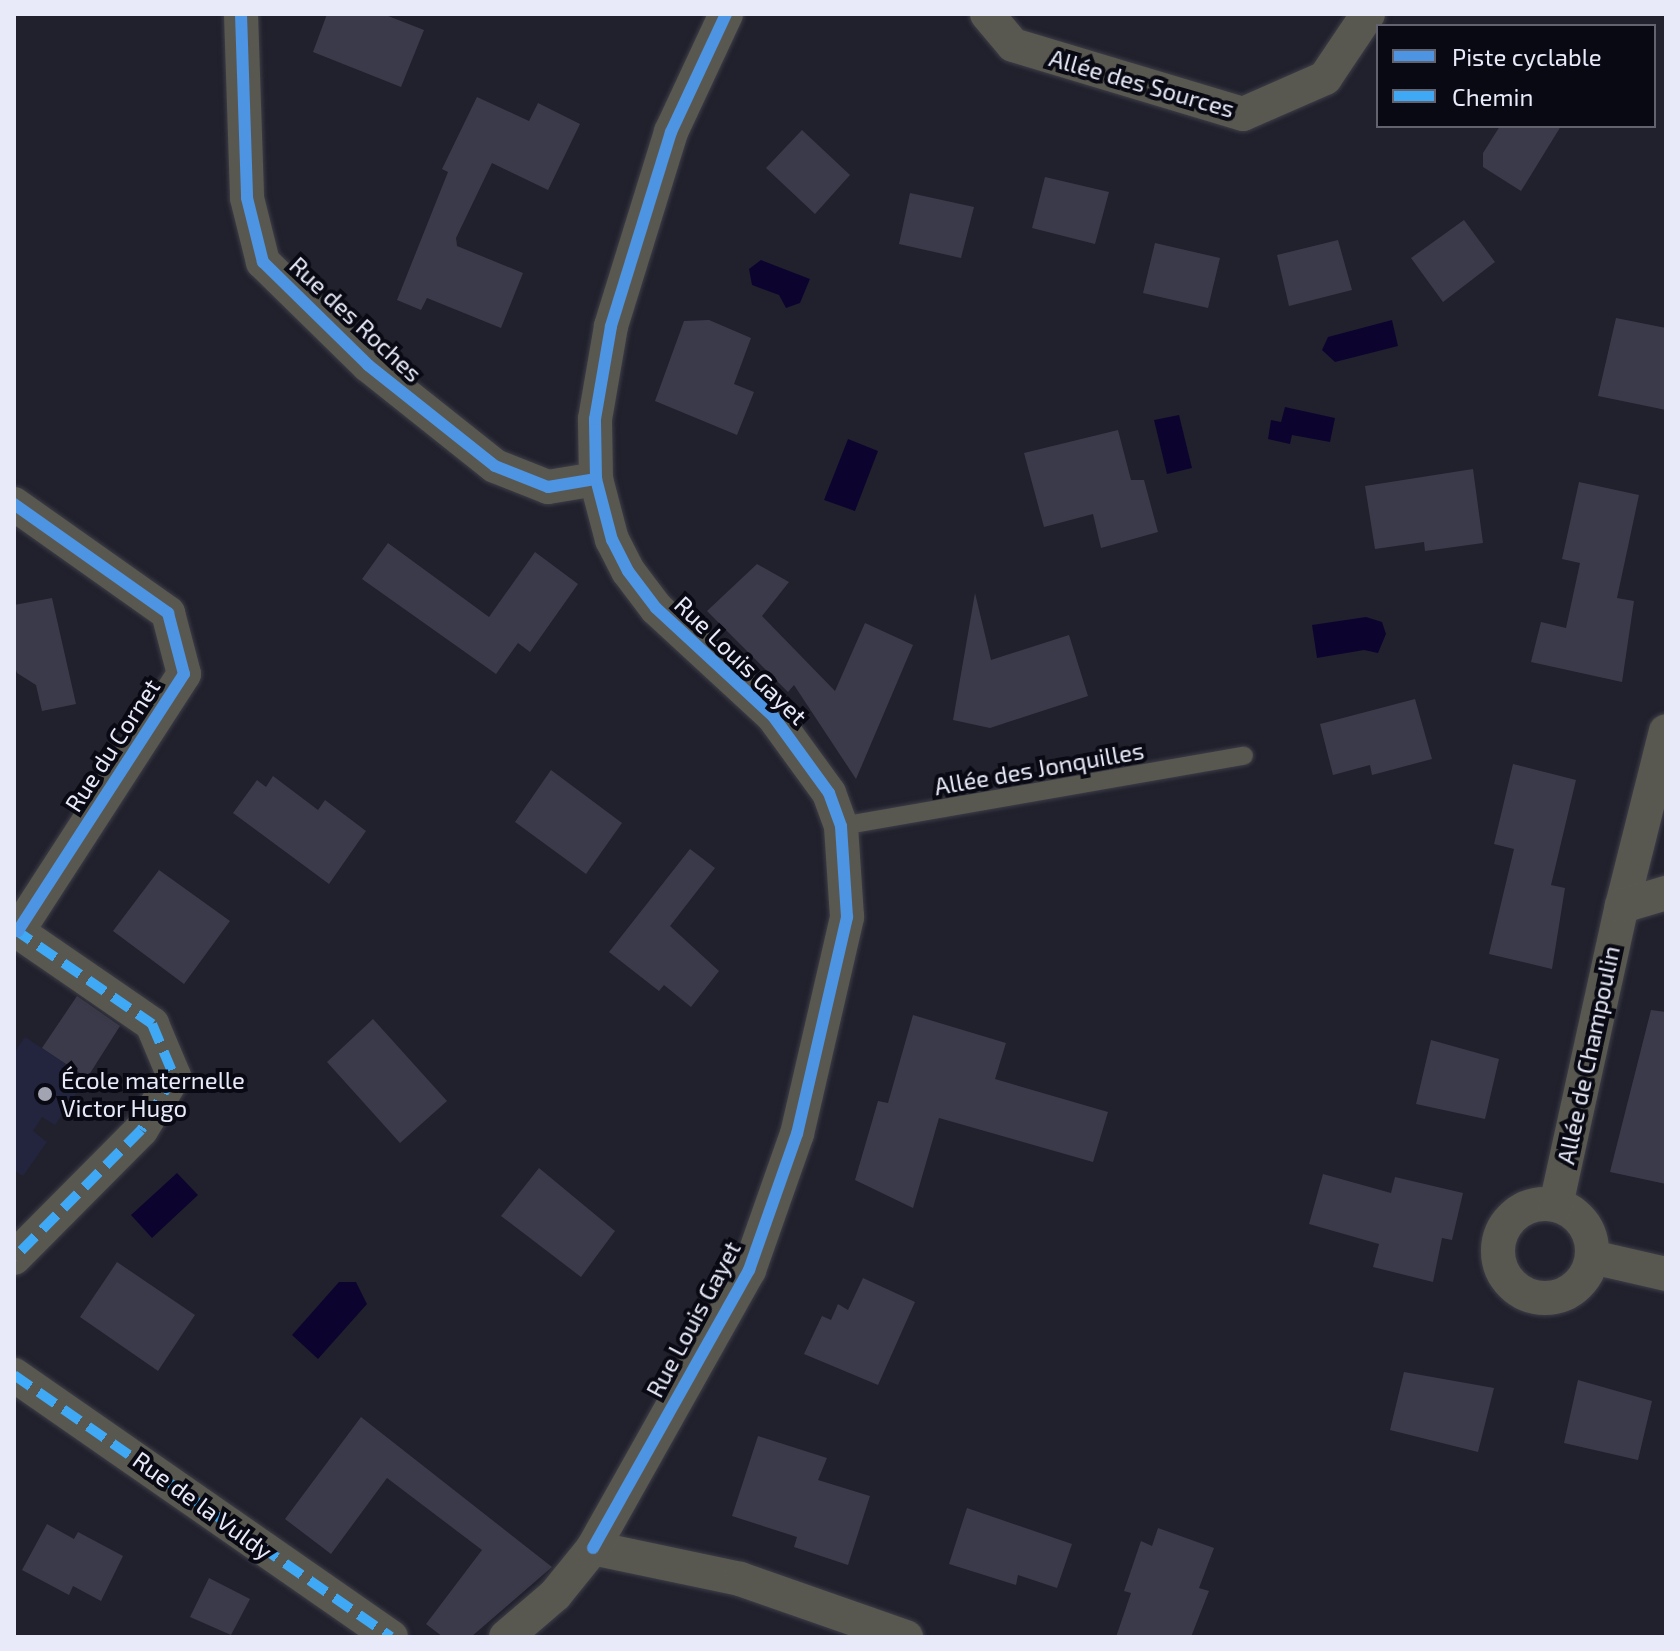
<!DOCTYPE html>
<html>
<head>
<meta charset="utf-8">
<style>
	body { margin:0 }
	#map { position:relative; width:1680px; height:1651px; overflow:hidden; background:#21212d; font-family:"Exo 2",sans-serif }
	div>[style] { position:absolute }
	.built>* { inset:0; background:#23243d }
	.water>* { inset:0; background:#0c042f }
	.building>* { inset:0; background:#3a3a4a }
	.roads { filter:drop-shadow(0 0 2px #3e3e49) drop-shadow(0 0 2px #3e3e49) }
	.lane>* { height:18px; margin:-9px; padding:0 9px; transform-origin:9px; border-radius:9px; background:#595850 }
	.street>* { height:34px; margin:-17px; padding:0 17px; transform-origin:17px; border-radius:17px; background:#595850 }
	.street>.ring { margin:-17px; padding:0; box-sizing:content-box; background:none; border:34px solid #595850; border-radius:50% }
	.quiet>* { height:10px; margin-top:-5px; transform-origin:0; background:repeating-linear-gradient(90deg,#3fa9f5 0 20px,transparent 0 30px) }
	.cycleway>* { height:12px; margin:-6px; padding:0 6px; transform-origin:6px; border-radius:6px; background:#4d94e3 }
	.dots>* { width:22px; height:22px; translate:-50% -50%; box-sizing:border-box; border:4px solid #080912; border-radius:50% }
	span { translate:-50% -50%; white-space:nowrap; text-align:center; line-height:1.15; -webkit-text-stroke:8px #080912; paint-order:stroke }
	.street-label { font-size:24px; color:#e8eaf9 }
	.poi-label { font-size:24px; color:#e8eaf9 }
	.left { translate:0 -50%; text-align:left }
	.frame { position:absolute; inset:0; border:16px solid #e8eaf9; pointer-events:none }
	.legend { position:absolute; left:1376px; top:24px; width:280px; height:104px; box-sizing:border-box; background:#080912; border:2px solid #62636e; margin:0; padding:10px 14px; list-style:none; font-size:24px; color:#e8eaf9 }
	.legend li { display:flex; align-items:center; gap:16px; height:40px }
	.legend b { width:40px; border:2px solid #62636e }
</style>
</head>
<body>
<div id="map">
	<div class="built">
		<i style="clip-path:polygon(25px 1037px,87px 1078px,55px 1125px,42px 1117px,33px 1131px,47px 1142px,23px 1176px,14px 1170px,14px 1053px)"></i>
	</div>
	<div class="water">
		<i style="clip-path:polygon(761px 260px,810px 279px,800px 303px,786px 308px,779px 295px,752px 285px,749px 269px)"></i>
		<i style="clip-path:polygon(1392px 320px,1398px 346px,1335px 362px,1322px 350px,1328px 337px)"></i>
		<i style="clip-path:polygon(1285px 407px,1335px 418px,1330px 442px,1292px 435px,1290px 444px,1268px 439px,1271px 420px,1281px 422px)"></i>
		<i style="clip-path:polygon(1179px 415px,1192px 468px,1167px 474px,1154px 420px)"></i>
		<i style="clip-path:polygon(848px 439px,878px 451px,855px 511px,824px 500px)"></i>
		<i style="clip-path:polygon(1366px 617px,1382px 622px,1386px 634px,1378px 653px,1364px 650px,1317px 658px,1312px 625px)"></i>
		<i style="clip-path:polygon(177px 1173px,198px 1195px,152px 1238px,131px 1215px)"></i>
		<i style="clip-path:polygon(339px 1282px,356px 1282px,367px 1304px,318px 1359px,292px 1335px)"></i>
	</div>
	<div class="building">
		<i style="clip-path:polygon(327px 14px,383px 14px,424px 30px,401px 87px,313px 52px)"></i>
		<i style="clip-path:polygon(477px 97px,529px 121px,538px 103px,580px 124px,548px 190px,492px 163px,456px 238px,457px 246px,523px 273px,501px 328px,427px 298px,421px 310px,397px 300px,448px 172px,442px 169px)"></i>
		<i style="clip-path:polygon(1500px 126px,1561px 126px,1521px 191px,1483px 167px,1483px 153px)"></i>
		<i style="clip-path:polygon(802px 130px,850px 175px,815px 214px,766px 168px)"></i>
		<i style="clip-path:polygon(1045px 177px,1109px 192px,1095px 244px,1032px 228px)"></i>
		<i style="clip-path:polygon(910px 193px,974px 207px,961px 258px,899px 244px)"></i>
		<i style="clip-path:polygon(1464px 220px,1495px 262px,1443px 302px,1411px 258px)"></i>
		<i style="clip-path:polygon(1338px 240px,1352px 290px,1289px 306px,1277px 255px)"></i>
		<i style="clip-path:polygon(1155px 243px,1220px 258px,1208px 308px,1143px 293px)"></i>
		<i style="clip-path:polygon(1616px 318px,1666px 328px,1666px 410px,1598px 396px)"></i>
		<i style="clip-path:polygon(709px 320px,751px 338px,734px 384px,754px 392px,737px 435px,655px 401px,684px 321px)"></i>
		<i style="clip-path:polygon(1118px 430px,1131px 480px,1144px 480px,1158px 532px,1101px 548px,1093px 514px,1044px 527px,1024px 453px)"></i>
		<i style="clip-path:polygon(1473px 469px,1483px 543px,1425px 551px,1424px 542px,1375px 549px,1365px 486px)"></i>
		<i style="clip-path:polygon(1579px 482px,1639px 495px,1617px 598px,1634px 601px,1622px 682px,1531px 662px,1541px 622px,1566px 628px,1580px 563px,1562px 559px)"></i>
		<i style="clip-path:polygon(388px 543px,489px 617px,535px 552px,578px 584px,530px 652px,518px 643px,496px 674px,362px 579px)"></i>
		<i style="clip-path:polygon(757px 564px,789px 582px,762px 616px,835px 691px,865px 623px,913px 645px,856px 779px,794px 685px,788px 692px,707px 611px)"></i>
		<i style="clip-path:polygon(975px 593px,991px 660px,1069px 635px,1088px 696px,990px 728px,953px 720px)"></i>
		<i style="clip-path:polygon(52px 598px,76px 704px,42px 711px,36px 685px,17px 673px,14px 664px,14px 605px)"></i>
		<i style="clip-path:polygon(1415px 699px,1432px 759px,1372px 775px,1370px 765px,1333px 775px,1320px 724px)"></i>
		<i style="clip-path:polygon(1513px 764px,1576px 780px,1551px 885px,1565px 888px,1552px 969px,1489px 954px,1514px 849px,1494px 844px)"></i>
		<i style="clip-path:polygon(551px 770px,622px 823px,586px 874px,515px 822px)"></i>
		<i style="clip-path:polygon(273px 776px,318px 810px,325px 800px,366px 831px,329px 884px,233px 813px,257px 780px,266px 787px)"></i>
		<i style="clip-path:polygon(690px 849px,715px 868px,670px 926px,719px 971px,691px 1007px,664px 985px,659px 991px,609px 952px)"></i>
		<i style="clip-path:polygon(159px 870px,230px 921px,184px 984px,113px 931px)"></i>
		<i style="clip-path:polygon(77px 996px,120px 1026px,87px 1078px,42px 1048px)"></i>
		<i style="clip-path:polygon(1651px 1010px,1666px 1012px,1666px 1184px,1610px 1172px)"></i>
		<i style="clip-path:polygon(913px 1015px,1006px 1043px,995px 1079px,1108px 1112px,1093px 1162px,939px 1118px,913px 1208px,855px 1180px,878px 1101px,888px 1103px)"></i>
		<i style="clip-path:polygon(373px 1019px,447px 1101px,400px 1143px,327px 1062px)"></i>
		<i style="clip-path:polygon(1431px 1040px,1499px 1059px,1485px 1119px,1416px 1104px)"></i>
		<i style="clip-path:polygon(539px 1168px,615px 1231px,581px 1277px,501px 1216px)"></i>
		<i style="clip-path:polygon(1323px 1174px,1391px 1193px,1395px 1177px,1463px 1193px,1452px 1240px,1442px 1238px,1433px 1282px,1373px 1267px,1379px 1244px,1309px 1224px)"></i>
		<i style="clip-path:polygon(117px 1262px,195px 1315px,158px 1371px,80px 1317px)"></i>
		<i style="clip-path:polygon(863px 1278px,915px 1302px,878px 1385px,804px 1354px,822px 1316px,831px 1320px,838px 1304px,848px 1310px)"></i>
		<i style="clip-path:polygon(1404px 1372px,1494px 1388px,1478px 1452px,1390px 1430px)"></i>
		<i style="clip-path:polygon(1578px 1380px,1652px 1401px,1638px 1460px,1564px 1443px)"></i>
		<i style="clip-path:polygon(361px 1417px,552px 1567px,471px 1637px,443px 1637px,426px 1624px,482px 1550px,387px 1478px,331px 1554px,285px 1519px)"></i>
		<i style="clip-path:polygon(758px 1436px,827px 1458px,818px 1480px,870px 1496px,848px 1565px,794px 1547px,797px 1537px,732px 1516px)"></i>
		<i style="clip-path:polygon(967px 1508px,1072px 1544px,1057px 1588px,1018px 1575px,1016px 1585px,949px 1564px)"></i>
		<i style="clip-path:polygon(47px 1524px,74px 1539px,78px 1532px,123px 1556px,101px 1601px,73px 1586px,69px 1595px,22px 1570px)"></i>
		<i style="clip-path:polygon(1158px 1528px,1214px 1548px,1199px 1588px,1209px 1591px,1191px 1637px,1116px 1637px,1131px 1593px,1124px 1591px,1141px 1541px,1152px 1546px)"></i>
		<i style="clip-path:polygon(209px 1578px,250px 1599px,231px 1635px,190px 1617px)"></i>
	</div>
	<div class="roads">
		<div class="lane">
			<i style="left:841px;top:826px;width:409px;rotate:-9.9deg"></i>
		</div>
		<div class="street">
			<i style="left:241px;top:14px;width:184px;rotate:88.1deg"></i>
			<i style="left:247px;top:198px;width:66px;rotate:76deg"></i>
			<i style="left:263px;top:262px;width:147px;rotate:44.4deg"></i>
			<i style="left:368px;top:365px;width:162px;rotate:38.5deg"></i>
			<i style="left:495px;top:466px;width:57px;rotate:21.6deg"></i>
			<i style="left:548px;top:487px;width:49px;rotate:-9.5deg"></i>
			<i style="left:987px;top:14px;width:40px;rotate:50deg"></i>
			<i style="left:1013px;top:45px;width:240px;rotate:16.7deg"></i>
			<i style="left:1243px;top:114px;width:90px;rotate:-23.7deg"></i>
			<i style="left:1325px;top:78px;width:77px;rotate:-56.1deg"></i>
			<i style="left:14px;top:504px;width:189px;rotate:35.3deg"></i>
			<i style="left:168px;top:613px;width:63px;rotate:75.3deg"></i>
			<i style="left:184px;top:674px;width:306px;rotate:122.9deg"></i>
			<i style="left:1622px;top:906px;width:180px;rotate:-75.9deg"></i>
			<i style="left:14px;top:929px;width:168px;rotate:34.5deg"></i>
			<i style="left:152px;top:1024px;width:56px;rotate:67.1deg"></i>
			<i style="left:174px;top:1076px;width:63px;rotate:121.4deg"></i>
			<i style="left:141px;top:1130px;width:180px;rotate:134.8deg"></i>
			<i class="ring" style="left:1498px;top:1204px;width:60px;height:60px"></i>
			<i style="left:1556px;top:1205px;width:306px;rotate:-77.6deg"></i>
			<i style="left:1622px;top:906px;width:46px;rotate:-16.5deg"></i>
			<i style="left:1592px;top:1257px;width:76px;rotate:12.9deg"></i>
			<i style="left:14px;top:1375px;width:459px;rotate:34.8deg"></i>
			<i style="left:593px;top:1548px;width:150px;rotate:11.9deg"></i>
			<i style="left:740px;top:1579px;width:176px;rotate:19.3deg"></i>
			<i style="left:506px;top:1637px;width:65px;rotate:-40.6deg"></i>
			<i style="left:555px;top:1595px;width:60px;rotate:-51deg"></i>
			<i style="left:593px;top:1548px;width:319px;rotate:-60.7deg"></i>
			<i style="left:749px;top:1270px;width:144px;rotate:-70.6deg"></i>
			<i style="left:797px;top:1134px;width:223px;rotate:-77deg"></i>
			<i style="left:847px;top:917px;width:91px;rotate:-93.8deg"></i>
			<i style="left:841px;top:826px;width:35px;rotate:-110deg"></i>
			<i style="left:829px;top:793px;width:95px;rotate:-126deg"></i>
			<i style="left:773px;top:716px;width:159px;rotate:-137.3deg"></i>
			<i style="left:656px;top:608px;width:46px;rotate:-127.1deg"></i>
			<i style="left:628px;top:571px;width:35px;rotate:-117deg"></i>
			<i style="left:612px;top:540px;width:63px;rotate:-104.7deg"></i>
			<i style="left:596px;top:479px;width:60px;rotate:-91deg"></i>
			<i style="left:595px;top:419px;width:94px;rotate:-80.2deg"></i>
			<i style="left:611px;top:326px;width:203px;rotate:-72.8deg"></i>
			<i style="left:671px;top:132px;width:130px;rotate:-65deg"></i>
		</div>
	</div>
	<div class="quiet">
		<i style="left:14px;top:929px;width:168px;rotate:34.5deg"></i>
		<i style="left:152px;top:1024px;width:56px;rotate:67.1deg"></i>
		<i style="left:174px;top:1076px;width:63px;rotate:121.4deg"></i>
		<i style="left:141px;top:1130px;width:180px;rotate:134.8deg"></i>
		<i style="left:14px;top:1375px;width:459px;rotate:34.8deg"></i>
	</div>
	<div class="cycleway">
		<i style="left:241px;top:14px;width:184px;rotate:88.1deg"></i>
		<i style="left:247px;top:198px;width:66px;rotate:76deg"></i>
		<i style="left:263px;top:262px;width:147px;rotate:44.4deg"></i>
		<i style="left:368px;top:365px;width:162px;rotate:38.5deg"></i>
		<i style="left:495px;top:466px;width:57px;rotate:21.6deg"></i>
		<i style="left:548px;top:487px;width:49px;rotate:-9.5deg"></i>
		<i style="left:14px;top:504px;width:189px;rotate:35.3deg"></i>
		<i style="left:168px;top:613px;width:63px;rotate:75.3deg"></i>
		<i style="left:184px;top:674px;width:306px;rotate:122.9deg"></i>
		<i style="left:18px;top:931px;width:4px;rotate:-153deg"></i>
		<i style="left:593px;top:1548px;width:319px;rotate:-60.7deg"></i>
		<i style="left:749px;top:1270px;width:144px;rotate:-70.6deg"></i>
		<i style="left:797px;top:1134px;width:223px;rotate:-77deg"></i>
		<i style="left:847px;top:917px;width:91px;rotate:-93.8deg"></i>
		<i style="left:841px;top:826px;width:35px;rotate:-110deg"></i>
		<i style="left:829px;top:793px;width:95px;rotate:-126deg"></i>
		<i style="left:773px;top:716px;width:159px;rotate:-137.3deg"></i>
		<i style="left:656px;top:608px;width:46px;rotate:-127.1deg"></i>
		<i style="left:628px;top:571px;width:35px;rotate:-117deg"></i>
		<i style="left:612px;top:540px;width:63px;rotate:-104.7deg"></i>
		<i style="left:596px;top:479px;width:60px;rotate:-91deg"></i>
		<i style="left:595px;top:419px;width:94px;rotate:-80.2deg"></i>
		<i style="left:611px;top:326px;width:203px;rotate:-72.8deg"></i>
		<i style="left:671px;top:132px;width:130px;rotate:-65deg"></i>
	</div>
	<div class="dots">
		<i style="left:45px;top:1094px;background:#a2a4b2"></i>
	</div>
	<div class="street-label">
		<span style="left:1142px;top:83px;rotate:16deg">Allée des Sources</span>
		<span style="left:356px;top:319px;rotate:43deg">Rue des Roches</span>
		<span style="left:741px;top:660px;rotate:44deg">Rue Louis Gayet</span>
		<span style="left:112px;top:745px;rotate:-57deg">Rue du Cornet</span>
		<span style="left:1039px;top:768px;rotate:-10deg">Allée des Jonquilles</span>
		<span style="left:1588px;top:1055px;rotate:-78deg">Allée de Champoulin</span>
		<span style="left:693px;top:1319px;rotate:-62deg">Rue Louis Gayet</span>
		<span style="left:203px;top:1505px;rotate:36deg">Rue de la Vuldy</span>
	</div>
	<div class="poi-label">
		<span class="left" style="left:61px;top:1094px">École maternelle<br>Victor Hugo</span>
	</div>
	<div class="frame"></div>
	<ul class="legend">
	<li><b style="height:10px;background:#4d94e3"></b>Piste cyclable</li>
	<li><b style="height:10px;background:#3fa9f5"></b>Chemin</li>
	</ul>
</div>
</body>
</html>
